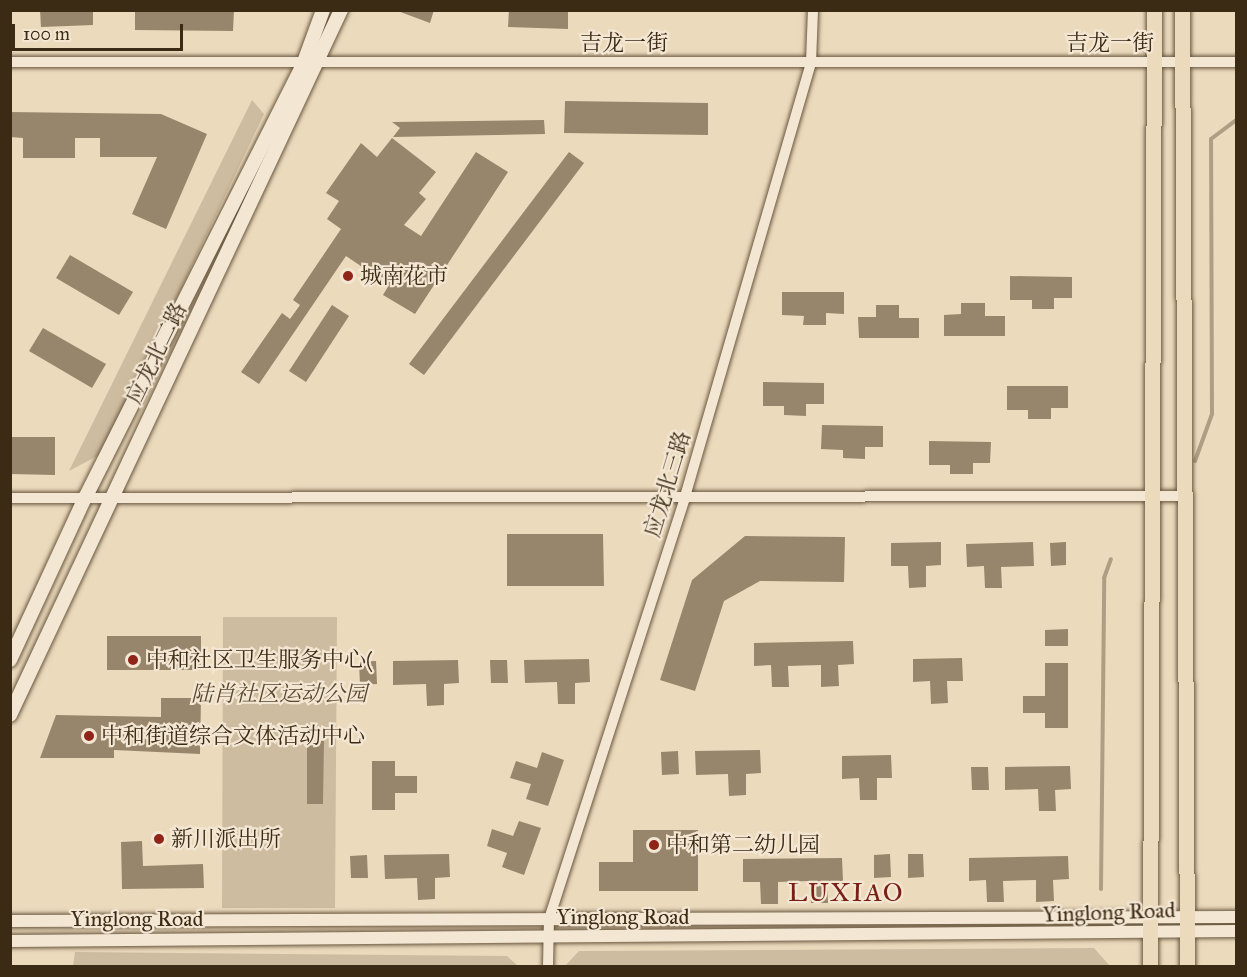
<!DOCTYPE html>
<html>
<head>
<meta charset="utf-8">
<style>
	body { margin:0 }
	#map { position:relative; width:1247px; height:977px; overflow:hidden; background:#ecdabd; font-family:"IM FELL Great Primer","Noto Serif SC",serif }
	div>[style] { position:absolute }
	.green>* { inset:0; background:#cebca0 }
	.stream>* { height:4px; margin:-2px; padding:0 2px; transform-origin:2px; border-radius:2px; background:#b09e84 }
	.building>* { inset:0; background:#98866c }
	.roads { filter:drop-shadow(0 0 2px #68573e) drop-shadow(0 0 2px #68573e) }
	.minor>* { height:10px; margin:-5px; padding:0 5px; transform-origin:5px; border-radius:5px; background:#f3e7d4 }
	.tertiary>* { height:12px; margin:-6px; padding:0 6px; transform-origin:6px; border-radius:6px; background:#f3e7d4 }
	.secondary>* { height:14px; margin:-7px; padding:0 7px; transform-origin:7px; border-radius:7px; background:#f3e7d4 }
	.primary>* { height:15px; margin:-7.5px; padding:0 7.5px; transform-origin:7.5px; border-radius:7.5px; background:#ecdabd }
	.dots>* { width:16px; height:16px; translate:-50% -50%; box-sizing:border-box; border:3px solid #f3e7d4; border-radius:50% }
	span { translate:-50% -50%; white-space:nowrap; text-align:center; line-height:1.15; -webkit-text-stroke:4.5px #f3e7d4; paint-order:stroke }
	.street-label { font-size:22px; color:#3c2b14 }
	.poi-label { font-size:22px; color:#3c2b14 }
	.left { translate:0 -50%; text-align:left }
	.park-label { font-size:22px; color:#594830; font-style:italic }
	.quarter-label { font-size:26px; color:#7a1f14; letter-spacing:1.5px }
	.frame { position:absolute; inset:0; border:12px solid #3c2b14; pointer-events:none }
	.scale { position:absolute; left:12px; top:24px; width:171px; height:27px; box-sizing:border-box; border:3px solid #3c2b14; border-top:0; padding-left:8px; font-size:18px; line-height:21px; white-space:nowrap; color:#3c2b14; -webkit-text-stroke:4px #f3e7d4; paint-order:stroke }
</style>
</head>
<body>
<div id="map">
	<div class="green">
		<i style="clip-path:polygon(252px 100px,264px 114px,103px 453px,69px 471px)"></i>
		<i style="clip-path:polygon(223px 617px,337px 617px,335px 908px,222px 908px)"></i>
		<i style="clip-path:polygon(1094px 948px,1110px 966px,565px 966px,579px 951px)"></i>
		<i style="clip-path:polygon(75px 952px,507px 956px,518px 966px,73px 966px)"></i>
	</div>
	<div class="stream">
		<i style="left:1195px;top:461px;width:50px;rotate:-70.1deg"></i>
		<i style="left:1212px;top:414px;width:275px;rotate:-90.2deg"></i>
		<i style="left:1211px;top:139px;width:31px;rotate:-37deg"></i>
		<i style="left:1101px;top:889px;width:311px;rotate:-89.4deg"></i>
		<i style="left:1104px;top:578px;width:20px;rotate:-70deg"></i>
	</div>
	<div class="building">
		<i style="clip-path:polygon(40px 10px,93px 10px,93px 25px,41px 27px)"></i>
		<i style="clip-path:polygon(135px 10px,234px 10px,233px 31px,135px 30px)"></i>
		<i style="clip-path:polygon(395px 10px,434px 10px,430px 23px)"></i>
		<i style="clip-path:polygon(509px 10px,568px 10px,568px 29px,508px 27px)"></i>
		<i style="clip-path:polygon(565px 101px,708px 103px,708px 135px,564px 133px)"></i>
		<i style="clip-path:polygon(10px 112px,161px 114px,207px 134px,166px 229px,132px 214px,157px 157px,100px 157px,100px 138px,75px 138px,75px 158px,23px 158px,23px 138px,10px 137px)"></i>
		<i style="clip-path:polygon(544px 120px,545px 134px,393px 137px,400px 128px,392px 122px)"></i>
		<i style="clip-path:polygon(392px 138px,436px 172px,419px 193px,426px 199px,404px 225px,421px 236px,476px 152px,508px 172px,415px 314px,383px 295px,389px 285px,346px 256px,259px 384px,241px 372px,282px 313px,290px 319px,300px 305px,293px 300px,341px 229px,327px 219px,339px 201px,326px 193px,361px 143px,377px 157px)"></i>
		<i style="clip-path:polygon(569px 152px,584px 163px,424px 375px,409px 364px)"></i>
		<i style="clip-path:polygon(70px 255px,133px 292px,119px 315px,56px 278px)"></i>
		<i style="clip-path:polygon(1010px 276px,1072px 277px,1072px 298px,1054px 298px,1054px 309px,1032px 309px,1032px 300px,1010px 300px)"></i>
		<i style="clip-path:polygon(782px 292px,844px 292px,844px 314px,826px 313px,826px 325px,803px 325px,804px 316px,782px 315px)"></i>
		<i style="clip-path:polygon(961px 303px,985px 303px,985px 316px,1005px 316px,1005px 336px,944px 336px,944px 315px,961px 314px)"></i>
		<i style="clip-path:polygon(332px 305px,349px 316px,306px 382px,289px 371px)"></i>
		<i style="clip-path:polygon(876px 305px,899px 305px,899px 318px,919px 318px,919px 338px,859px 338px,858px 317px,876px 317px)"></i>
		<i style="clip-path:polygon(43px 328px,106px 364px,92px 388px,29px 351px)"></i>
		<i style="clip-path:polygon(763px 382px,824px 383px,824px 404px,806px 404px,806px 416px,784px 415px,784px 406px,763px 406px)"></i>
		<i style="clip-path:polygon(1007px 386px,1068px 386px,1068px 408px,1051px 408px,1051px 419px,1028px 419px,1028px 410px,1007px 410px)"></i>
		<i style="clip-path:polygon(822px 425px,883px 426px,883px 447px,865px 447px,865px 459px,843px 458px,843px 450px,821px 449px)"></i>
		<i style="clip-path:polygon(10px 437px,55px 437px,55px 475px,10px 474px)"></i>
		<i style="clip-path:polygon(929px 441px,991px 442px,990px 463px,973px 463px,973px 474px,950px 474px,950px 465px,929px 465px)"></i>
		<i style="clip-path:polygon(507px 534px,603px 534px,604px 586px,507px 586px)"></i>
		<i style="clip-path:polygon(745px 536px,845px 537px,844px 582px,760px 581px,724px 601px,695px 691px,660px 680px,692px 580px)"></i>
		<i style="clip-path:polygon(941px 542px,941px 565px,926px 566px,926px 587px,909px 588px,908px 566px,891px 566px,891px 543px)"></i>
		<i style="clip-path:polygon(1033px 542px,1034px 566px,1001px 567px,1002px 588px,985px 588px,984px 566px,967px 567px,966px 544px)"></i>
		<i style="clip-path:polygon(1066px 542px,1066px 565px,1051px 566px,1050px 543px)"></i>
		<i style="clip-path:polygon(1068px 629px,1068px 646px,1045px 646px,1045px 630px)"></i>
		<i style="clip-path:polygon(107px 636px,201px 636px,201px 670px,107px 670px)"></i>
		<i style="clip-path:polygon(853px 641px,854px 664px,838px 665px,839px 686px,821px 687px,821px 665px,788px 666px,789px 687px,772px 687px,771px 665px,754px 666px,754px 643px)"></i>
		<i style="clip-path:polygon(962px 658px,963px 681px,947px 681px,948px 703px,931px 704px,930px 681px,913px 682px,913px 659px)"></i>
		<i style="clip-path:polygon(589px 659px,590px 682px,575px 683px,575px 704px,558px 704px,557px 682px,525px 683px,524px 660px)"></i>
		<i style="clip-path:polygon(458px 660px,459px 683px,444px 684px,444px 705px,427px 706px,426px 684px,393px 685px,393px 661px)"></i>
		<i style="clip-path:polygon(490px 660px,507px 660px,508px 683px,491px 683px)"></i>
		<i style="clip-path:polygon(376px 661px,377px 684px,360px 685px,359px 662px)"></i>
		<i style="clip-path:polygon(1045px 663px,1068px 663px,1068px 728px,1045px 728px,1045px 713px,1023px 713px,1023px 696px,1045px 696px)"></i>
		<i style="clip-path:polygon(161px 698px,201px 698px,200px 754px,114px 750px,114px 758px,40px 758px,56px 715px,161px 717px)"></i>
		<i style="clip-path:polygon(307px 740px,324px 741px,323px 804px,307px 804px)"></i>
		<i style="clip-path:polygon(760px 750px,761px 773px,746px 774px,746px 795px,729px 796px,728px 774px,696px 775px,695px 751px)"></i>
		<i style="clip-path:polygon(678px 751px,679px 774px,662px 775px,661px 752px)"></i>
		<i style="clip-path:polygon(542px 752px,564px 760px,548px 806px,526px 799px,531px 784px,510px 778px,516px 761px,537px 768px)"></i>
		<i style="clip-path:polygon(891px 755px,892px 778px,877px 778px,877px 800px,860px 800px,859px 778px,842px 779px,842px 756px)"></i>
		<i style="clip-path:polygon(372px 761px,395px 761px,395px 776px,417px 776px,417px 793px,395px 793px,395px 810px,372px 810px)"></i>
		<i style="clip-path:polygon(1070px 766px,1071px 789px,1055px 790px,1056px 811px,1039px 811px,1038px 789px,1005px 790px,1005px 767px)"></i>
		<i style="clip-path:polygon(971px 767px,988px 767px,989px 790px,972px 790px)"></i>
		<i style="clip-path:polygon(519px 821px,541px 828px,524px 875px,502px 867px,507px 853px,487px 846px,492px 829px,513px 836px)"></i>
		<i style="clip-path:polygon(633px 830px,698px 830px,698px 891px,599px 891px,599px 862px,633px 862px)"></i>
		<i style="clip-path:polygon(142px 841px,143px 866px,203px 864px,204px 888px,122px 889px,121px 842px)"></i>
		<i style="clip-path:polygon(449px 854px,450px 877px,435px 878px,435px 899px,418px 900px,417px 878px,385px 879px,384px 855px)"></i>
		<i style="clip-path:polygon(890px 854px,891px 877px,874px 878px,874px 855px)"></i>
		<i style="clip-path:polygon(908px 854px,923px 854px,924px 877px,908px 878px)"></i>
		<i style="clip-path:polygon(367px 855px,368px 878px,351px 878px,350px 856px)"></i>
		<i style="clip-path:polygon(1068px 856px,1069px 879px,1053px 880px,1054px 901px,1036px 902px,1036px 880px,1003px 881px,1004px 902px,987px 902px,986px 880px,969px 881px,969px 858px)"></i>
		<i style="clip-path:polygon(842px 858px,843px 881px,827px 882px,828px 903px,811px 903px,810px 881px,778px 882px,778px 904px,761px 904px,760px 882px,743px 882px,743px 859px)"></i>
	</div>
	<div class="roads">
		<div class="minor">
			<i style="left:10px;top:62px;width:1226px"></i>
			<i style="left:10px;top:498px;width:1175px;rotate:-0.1deg"></i>
			<i style="left:548px;top:966px;width:47px;rotate:-88.8deg"></i>
			<i style="left:549px;top:919px;width:440px;rotate:-72.1deg"></i>
			<i style="left:684px;top:500px;width:456px;rotate:-73.8deg"></i>
			<i style="left:811px;top:62px;width:52px;rotate:-87.8deg"></i>
		</div>
		<div class="tertiary">
			<i style="left:10px;top:921px;width:1226px;rotate:-0.19deg"></i>
			<i style="left:10px;top:941px;width:1226px;rotate:-0.47deg"></i>
		</div>
		<div class="secondary">
			<i style="left:10px;top:660px;width:179px;rotate:-65.2deg"></i>
			<i style="left:85px;top:498px;width:488px;rotate:-63.3deg"></i>
			<i style="left:304px;top:62px;width:55px;rotate:-69.9deg"></i>
			<i style="left:10px;top:715px;width:779px;rotate:-64.85deg"></i>
		</div>
		<div class="primary">
			<i style="left:1182px;top:10px;width:956px;rotate:89.7deg"></i>
			<i style="left:1150px;top:966px;width:956px;rotate:-89.76deg"></i>
		</div>
	</div>
	<div class="dots">
		<i style="left:348px;top:276px;background:#8f2418"></i>
		<i style="left:133px;top:660px;background:#8f2418"></i>
		<i style="left:89px;top:736px;background:#8f2418"></i>
		<i style="left:159px;top:839px;background:#8f2418"></i>
		<i style="left:654px;top:845px;background:#8f2418"></i>
	</div>
	<div class="street-label">
		<span style="left:624px;top:43px">吉龙一街</span>
		<span style="left:1110px;top:43px">吉龙一街</span>
		<span style="left:156px;top:353px;rotate:-64deg">应龙北二路</span>
		<span style="left:667px;top:484px;rotate:-73deg">应龙北三路</span>
		<span style="left:1109px;top:912px;rotate:-2deg">Yinglong Road</span>
		<span style="left:623px;top:917px">Yinglong Road</span>
		<span style="left:137px;top:919px">Yinglong Road</span>
	</div>
	<div class="poi-label">
		<span class="left" style="left:360px;top:276px">城南花市</span>
		<span class="left" style="left:146px;top:660px">中和社区卫生服务中心(</span>
		<span class="left" style="left:101px;top:736px">中和街道综合文体活动中心</span>
		<span class="left" style="left:171px;top:839px">新川派出所</span>
		<span class="left" style="left:666px;top:845px">中和第二幼儿园</span>
	</div>
	<div class="park-label">
		<span style="left:279px;top:694px">陆肖社区运动公园</span>
	</div>
	<div class="quarter-label">
		<span style="left:846px;top:893px">LUXIAO</span>
	</div>
	<div class="frame"></div>
	<div class="scale">100 m</div>
</div>
</body>
</html>
